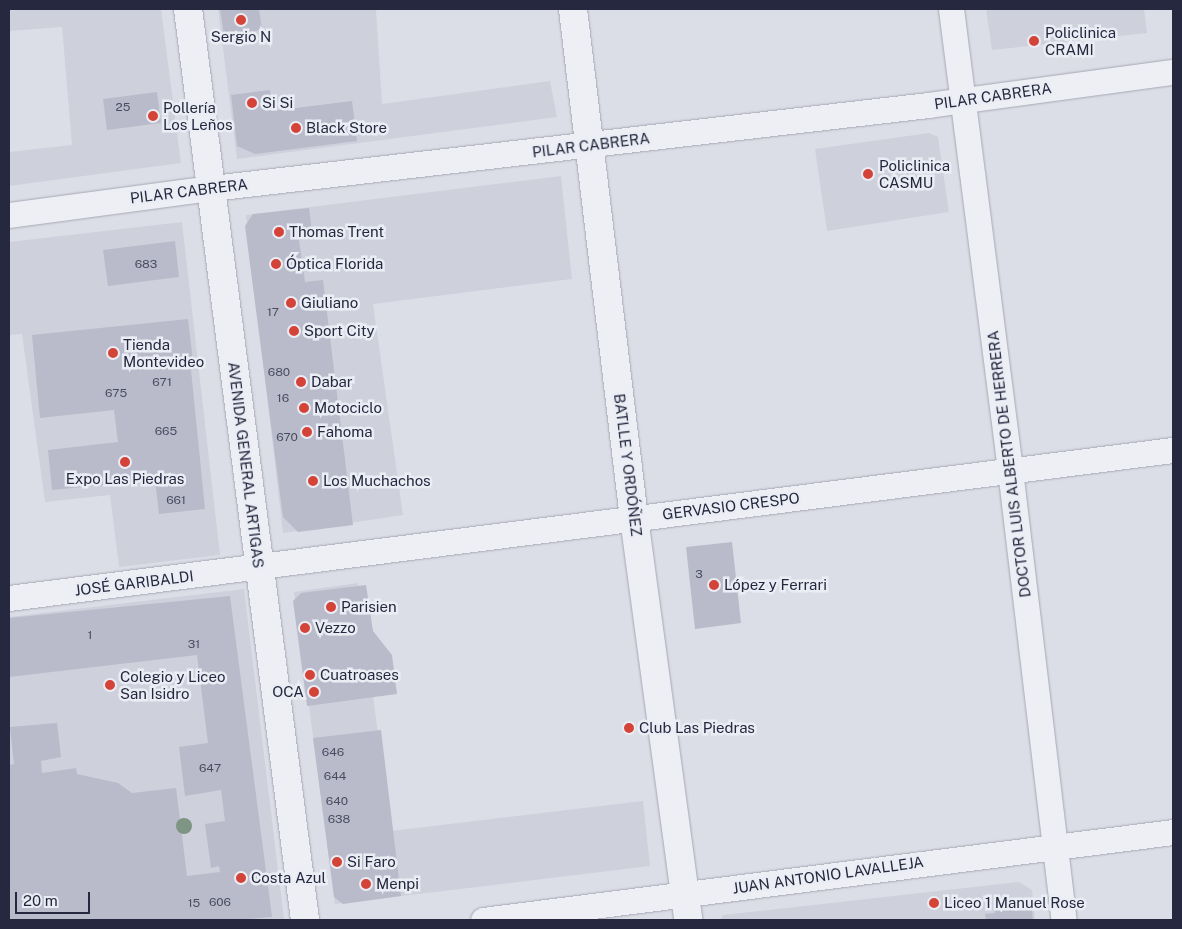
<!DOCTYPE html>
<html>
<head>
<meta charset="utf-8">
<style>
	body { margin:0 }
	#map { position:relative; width:1182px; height:929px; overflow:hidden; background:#dcdee7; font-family:"Public Sans",sans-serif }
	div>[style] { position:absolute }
	.built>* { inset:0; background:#ced0dc }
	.building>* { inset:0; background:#b9bbca }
	.roads { filter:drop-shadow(0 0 1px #a5a7b4) drop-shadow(0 0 1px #a5a7b4) }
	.minor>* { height:25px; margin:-12.5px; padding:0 12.5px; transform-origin:12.5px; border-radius:12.5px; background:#eeeff5 }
	.tertiary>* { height:28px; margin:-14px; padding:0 14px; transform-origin:14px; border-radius:14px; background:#eeeff5 }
	.trees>* { width:16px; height:16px; margin:-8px; border-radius:50%; background:#7e9584 }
	.dots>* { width:14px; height:14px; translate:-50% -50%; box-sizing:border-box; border:2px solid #ebedf5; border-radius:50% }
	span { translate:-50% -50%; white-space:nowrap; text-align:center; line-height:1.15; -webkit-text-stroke:5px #ebedf5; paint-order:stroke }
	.number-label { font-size:12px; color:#4a4d61 }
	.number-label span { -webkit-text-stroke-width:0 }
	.poi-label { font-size:15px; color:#25283e }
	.left { translate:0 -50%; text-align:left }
	.right { translate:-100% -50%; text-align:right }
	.street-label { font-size:15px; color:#25283e }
	.frame { position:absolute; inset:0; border:10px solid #25283e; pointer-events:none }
	.scale { position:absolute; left:15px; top:892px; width:75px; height:22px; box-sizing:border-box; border:2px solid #25283e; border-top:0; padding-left:6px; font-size:15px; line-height:18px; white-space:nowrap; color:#25283e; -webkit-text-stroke:4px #ebedf5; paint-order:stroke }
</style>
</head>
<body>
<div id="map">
	<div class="built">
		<i style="clip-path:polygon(9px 9px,161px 9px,181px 163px,9px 186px,9px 152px,72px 145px,62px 27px,9px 31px)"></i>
		<i style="clip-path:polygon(218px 9px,376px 9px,382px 104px,550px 81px,557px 117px,237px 159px)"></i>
		<i style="clip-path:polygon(986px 9px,1144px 9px,1147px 33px,992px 50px)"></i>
		<i style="clip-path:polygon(929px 133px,938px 137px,949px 212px,827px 231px,815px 149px)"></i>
		<i style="clip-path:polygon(561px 176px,572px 279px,373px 304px,403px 515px,283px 533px,246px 215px)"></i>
		<i style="clip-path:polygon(182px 222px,220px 555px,119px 567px,110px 495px,45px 502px,22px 334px,9px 335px,9px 242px)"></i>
		<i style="clip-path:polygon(358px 583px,391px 831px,643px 801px,650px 866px,335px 904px,294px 592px)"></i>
		<i style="clip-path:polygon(244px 589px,284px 919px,56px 920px,37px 773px,9px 776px,9px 617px)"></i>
		<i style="clip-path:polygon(1019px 882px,1032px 890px,1035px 920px,720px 920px,723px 915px)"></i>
	</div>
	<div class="building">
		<i style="clip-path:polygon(220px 9px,259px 9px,262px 30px,224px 35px)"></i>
		<i style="clip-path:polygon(270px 90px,272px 111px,352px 101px,357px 141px,255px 154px,237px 146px,231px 95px)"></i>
		<i style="clip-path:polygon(157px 92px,161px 123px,107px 130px,103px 99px)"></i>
		<i style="clip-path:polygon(309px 208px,313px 239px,299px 240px,305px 282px,323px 280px,353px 525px,298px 532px,283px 517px,245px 226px,253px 214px)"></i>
		<i style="clip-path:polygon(175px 241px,179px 277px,108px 286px,103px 250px)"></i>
		<i style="clip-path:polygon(188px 319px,194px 370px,191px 370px,205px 509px,159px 514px,155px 480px,52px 490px,48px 450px,118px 442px,114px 410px,40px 418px,32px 335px)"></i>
		<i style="clip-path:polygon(732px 542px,741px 623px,695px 629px,686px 547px)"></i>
		<i style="clip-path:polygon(366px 585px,373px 631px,392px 655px,397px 694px,307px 706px,293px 601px,301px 593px)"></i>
		<i style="clip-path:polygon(230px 596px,272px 917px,238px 920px,9px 920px,9px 765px,14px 764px,10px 727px,57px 723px,61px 757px,41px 761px,42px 773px,76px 768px,77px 774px,118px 783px,132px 793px,176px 788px,187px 876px,220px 872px,219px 866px,211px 868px,205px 824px,225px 821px,221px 790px,185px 796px,179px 747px,208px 743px,197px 655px,9px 677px,9px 618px)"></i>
		<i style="clip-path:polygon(381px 730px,401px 896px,343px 904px,334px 897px,313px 738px)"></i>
		<i style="clip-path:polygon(1031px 901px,1033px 920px,986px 920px,985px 914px,995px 913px,994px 905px)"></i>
	</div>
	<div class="roads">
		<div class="minor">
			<i style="left:951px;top:9px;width:465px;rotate:82.7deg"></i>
			<i style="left:1010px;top:470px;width:453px;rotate:83.2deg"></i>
			<i style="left:9px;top:215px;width:205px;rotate:-7.6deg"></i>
			<i style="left:212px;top:188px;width:721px;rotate:-6.61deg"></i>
			<i style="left:928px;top:105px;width:247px;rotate:-7.7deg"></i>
			<i style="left:9px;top:598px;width:1173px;rotate:-7.25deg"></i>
			<i style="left:483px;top:920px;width:696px;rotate:-7.27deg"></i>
		</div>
		<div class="tertiary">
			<i style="left:188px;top:9px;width:918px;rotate:82.68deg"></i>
			<i style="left:573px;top:9px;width:513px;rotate:83.17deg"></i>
			<i style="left:634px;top:518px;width:406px;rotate:82.3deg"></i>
		</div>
	</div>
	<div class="trees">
		<i style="left:184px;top:826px"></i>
	</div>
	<div class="dots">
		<i style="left:241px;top:20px;background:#d44338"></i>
		<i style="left:1034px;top:41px;background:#d44338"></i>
		<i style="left:252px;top:103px;background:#d44338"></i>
		<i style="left:153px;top:116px;background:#d44338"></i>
		<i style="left:296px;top:128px;background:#d44338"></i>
		<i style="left:868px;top:174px;background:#d44338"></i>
		<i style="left:279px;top:232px;background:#d44338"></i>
		<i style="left:276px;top:264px;background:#d44338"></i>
		<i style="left:291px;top:303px;background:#d44338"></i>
		<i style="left:294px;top:331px;background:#d44338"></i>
		<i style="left:113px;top:353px;background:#d44338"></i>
		<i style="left:301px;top:382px;background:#d44338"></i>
		<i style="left:304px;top:408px;background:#d44338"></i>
		<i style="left:307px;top:432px;background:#d44338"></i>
		<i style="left:125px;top:462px;background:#d44338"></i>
		<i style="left:313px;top:481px;background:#d44338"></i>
		<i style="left:714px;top:585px;background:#d44338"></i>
		<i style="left:331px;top:607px;background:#d44338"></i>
		<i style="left:305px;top:628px;background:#d44338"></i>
		<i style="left:310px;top:675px;background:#d44338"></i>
		<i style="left:110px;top:685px;background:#d44338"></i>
		<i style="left:314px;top:692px;background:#d44338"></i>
		<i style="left:629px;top:728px;background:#d44338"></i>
		<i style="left:337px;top:862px;background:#d44338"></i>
		<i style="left:241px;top:878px;background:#d44338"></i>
		<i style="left:366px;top:884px;background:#d44338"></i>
		<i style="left:934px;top:903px;background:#d44338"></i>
	</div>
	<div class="number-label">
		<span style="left:123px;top:108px">25</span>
		<span style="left:146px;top:265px">683</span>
		<span style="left:273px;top:313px">17</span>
		<span style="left:279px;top:373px">680</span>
		<span style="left:162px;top:383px">671</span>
		<span style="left:116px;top:394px">675</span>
		<span style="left:283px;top:399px">16</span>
		<span style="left:166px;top:432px">665</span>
		<span style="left:287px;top:438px">670</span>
		<span style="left:176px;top:501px">661</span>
		<span style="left:699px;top:575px">3</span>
		<span style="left:90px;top:636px">1</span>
		<span style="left:194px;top:645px">31</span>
		<span style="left:333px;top:753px">646</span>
		<span style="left:210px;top:769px">647</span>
		<span style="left:335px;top:777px">644</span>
		<span style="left:337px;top:802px">640</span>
		<span style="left:339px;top:820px">638</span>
		<span style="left:220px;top:903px">606</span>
		<span style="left:194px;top:904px">15</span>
	</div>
	<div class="poi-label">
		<span class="left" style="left:1045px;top:41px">Policlinica<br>CRAMI</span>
		<span style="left:241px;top:37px">Sergio N</span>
		<span class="left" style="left:262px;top:103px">Si Si</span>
		<span class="left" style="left:163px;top:116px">Pollería<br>Los Leños</span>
		<span class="left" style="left:306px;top:128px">Black Store</span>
		<span class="left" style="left:879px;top:174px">Policlinica<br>CASMU</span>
		<span class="left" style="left:289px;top:232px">Thomas Trent</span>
		<span class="left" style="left:286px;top:264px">Óptica Florida</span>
		<span class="left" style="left:301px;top:303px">Giuliano</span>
		<span class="left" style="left:304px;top:331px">Sport City</span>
		<span class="left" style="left:123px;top:353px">Tienda<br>Montevideo</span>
		<span class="left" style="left:311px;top:382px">Dabar</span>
		<span class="left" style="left:314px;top:408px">Motociclo</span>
		<span class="left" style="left:317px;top:432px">Fahoma</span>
		<span style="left:125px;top:479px">Expo Las Piedras</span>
		<span class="left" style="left:323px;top:481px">Los Muchachos</span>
		<span class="left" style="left:724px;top:585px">López y Ferrari</span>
		<span class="left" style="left:341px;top:607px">Parisien</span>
		<span class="left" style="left:315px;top:628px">Vezzo</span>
		<span class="left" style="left:320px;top:675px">Cuatroases</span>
		<span class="left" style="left:120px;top:685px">Colegio y Liceo<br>San Isidro</span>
		<span class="right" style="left:304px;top:692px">OCA</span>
		<span class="left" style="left:639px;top:728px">Club Las Piedras</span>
		<span class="left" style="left:347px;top:862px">Si Faro</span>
		<span class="left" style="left:251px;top:878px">Costa Azul</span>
		<span class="left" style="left:376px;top:884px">Menpi</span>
		<span class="left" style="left:944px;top:903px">Liceo 1 Manuel Rose</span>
	</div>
	<div class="street-label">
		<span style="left:993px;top:96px;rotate:-8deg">PILAR CABRERA</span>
		<span style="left:591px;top:145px;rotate:-7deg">PILAR CABRERA</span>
		<span style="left:189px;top:191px;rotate:-7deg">PILAR CABRERA</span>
		<span style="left:1009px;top:464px;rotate:-97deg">DOCTOR LUIS ALBERTO DE HERRERA</span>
		<span style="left:246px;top:465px;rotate:83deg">AVENIDA GENERAL ARTIGAS</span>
		<span style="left:628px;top:465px;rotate:83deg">BATLLE Y ORDÓÑEZ</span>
		<span style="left:731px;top:506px;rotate:-7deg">GERVASIO CRESPO</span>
		<span style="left:134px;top:583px;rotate:-7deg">JOSÉ GARIBALDI</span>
		<span style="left:828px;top:875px;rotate:-8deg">JUAN ANTONIO LAVALLEJA</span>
	</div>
	<div class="frame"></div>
	<div class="scale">20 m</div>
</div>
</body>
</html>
